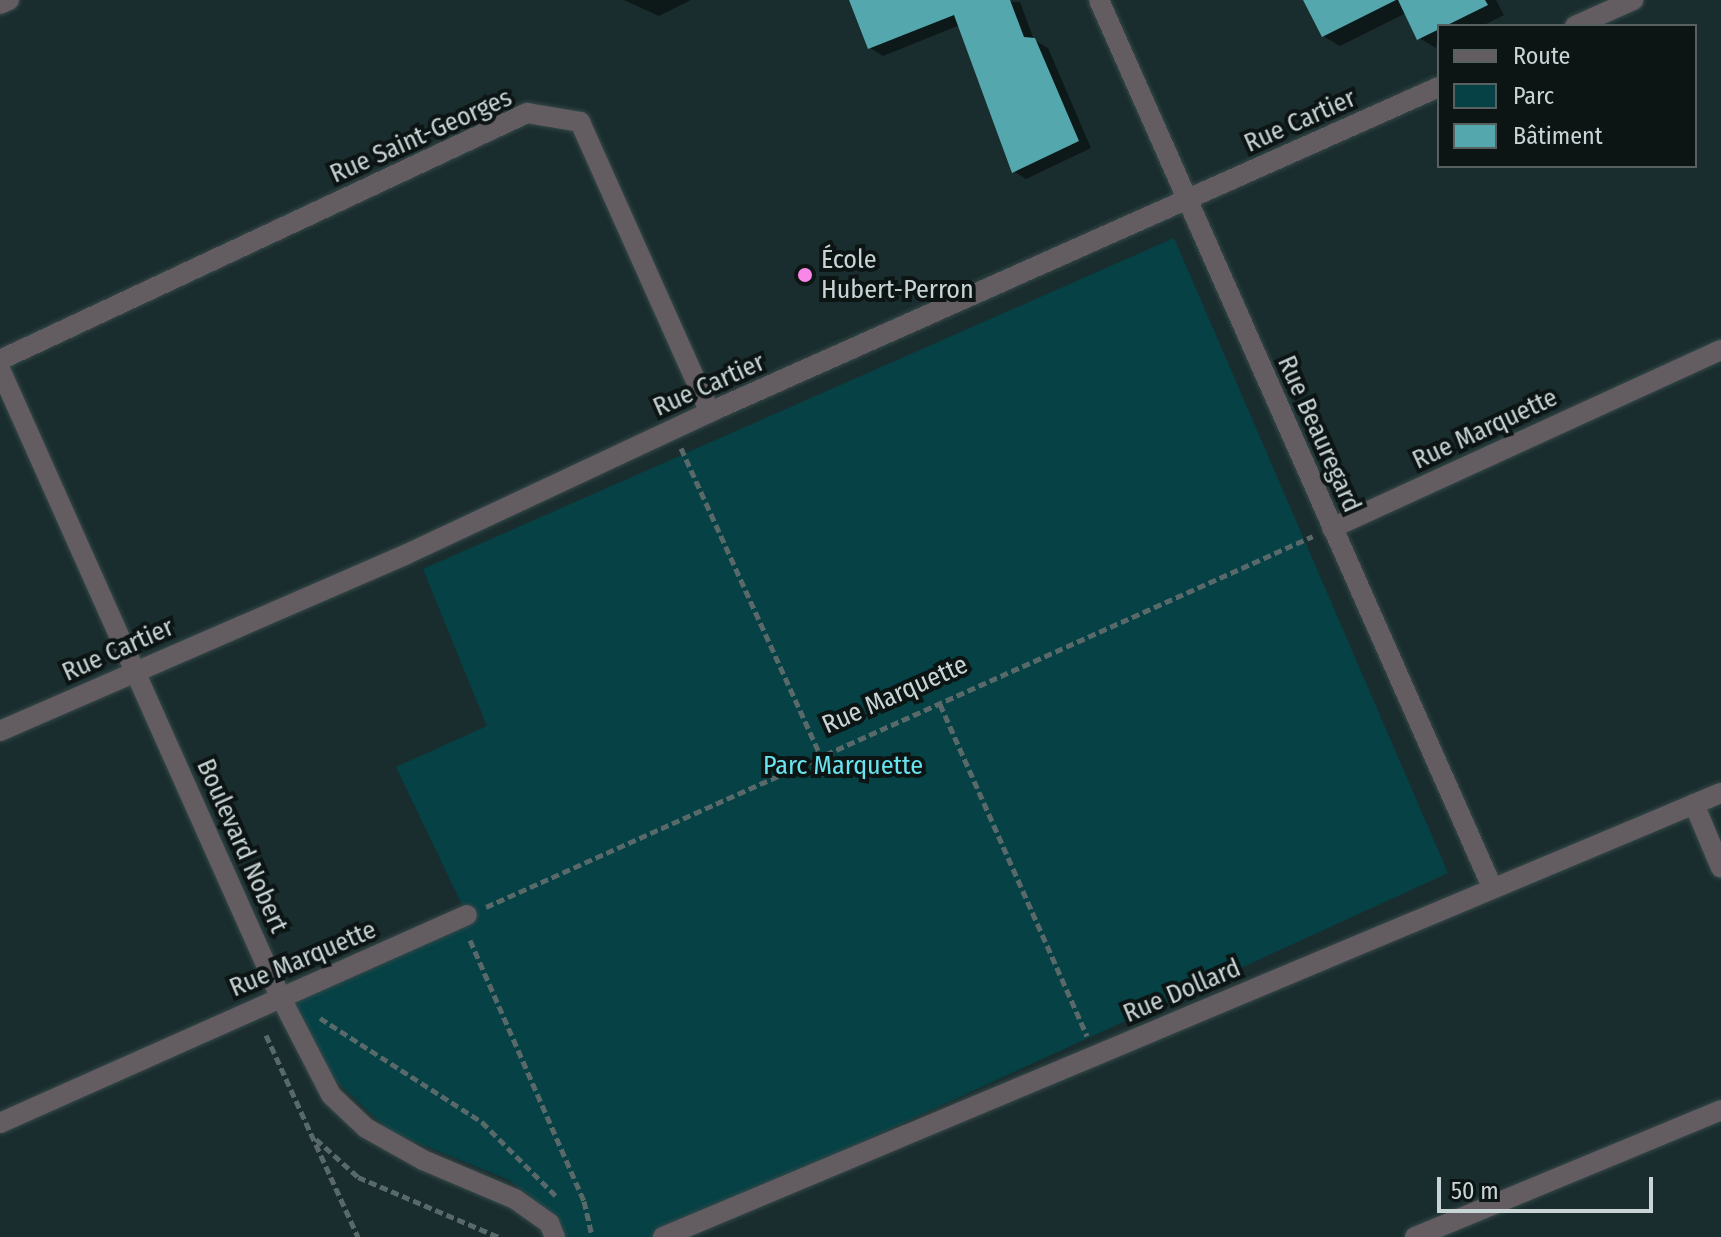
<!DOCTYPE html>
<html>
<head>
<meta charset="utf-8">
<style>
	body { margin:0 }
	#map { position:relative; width:1721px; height:1237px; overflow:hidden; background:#1a2d2e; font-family:"Fira Sans Condensed",sans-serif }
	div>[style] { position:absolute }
	.green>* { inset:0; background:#054145 }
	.shadow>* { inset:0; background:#0007 }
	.building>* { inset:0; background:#55a7ae }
	.path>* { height:5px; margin-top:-2.5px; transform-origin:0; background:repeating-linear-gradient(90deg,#59696a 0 8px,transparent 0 12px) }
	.roads { filter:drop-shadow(0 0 2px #364849) drop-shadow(0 0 2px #364849) }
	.minor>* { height:20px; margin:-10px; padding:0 10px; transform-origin:10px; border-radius:10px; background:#635d62 }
	.dots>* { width:22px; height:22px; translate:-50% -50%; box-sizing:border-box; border:4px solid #0c1414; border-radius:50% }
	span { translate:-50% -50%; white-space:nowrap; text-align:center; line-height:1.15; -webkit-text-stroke:8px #0c1414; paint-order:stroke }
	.street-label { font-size:26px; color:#c9d4d5 }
	.poi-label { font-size:26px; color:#c9d4d5 }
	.left { translate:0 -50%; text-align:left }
	.park-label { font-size:26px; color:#68e4ee }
	.legend { position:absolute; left:1437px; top:24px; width:260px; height:144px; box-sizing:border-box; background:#0c1414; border:2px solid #586161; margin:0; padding:10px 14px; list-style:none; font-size:24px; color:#c9d4d5 }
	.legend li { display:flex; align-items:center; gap:16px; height:40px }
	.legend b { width:40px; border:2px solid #586161 }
	.scale { position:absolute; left:1437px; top:1177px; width:216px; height:36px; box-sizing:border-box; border:4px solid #c9d4d5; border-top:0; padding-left:10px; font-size:24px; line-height:28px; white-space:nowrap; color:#c9d4d5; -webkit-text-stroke:6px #0c1414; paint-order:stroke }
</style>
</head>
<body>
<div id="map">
	<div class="green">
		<i style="clip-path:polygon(1174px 238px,1448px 873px,654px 1237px,555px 1237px,543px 1207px,509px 1180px,391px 1132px,307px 1054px,280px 996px,467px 915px,396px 767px,487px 726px,423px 569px)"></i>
	</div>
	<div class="shadow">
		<i style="clip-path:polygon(691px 0,659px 16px,624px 0)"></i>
		<i style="clip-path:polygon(851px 0,1020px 2px,1034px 40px,1048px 48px,1091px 148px,1026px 179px,1013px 171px,960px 25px,883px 56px,870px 48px)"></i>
		<i style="clip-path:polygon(1305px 0,1496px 0,1504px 15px,1482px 26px,1439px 26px,1436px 48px,1419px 38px,1406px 13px,1340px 46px,1323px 36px)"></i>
	</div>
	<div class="building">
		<i style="clip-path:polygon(849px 0,1010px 0,1024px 37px,1035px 38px,1079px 141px,1012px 173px,954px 15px,868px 49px)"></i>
		<i style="clip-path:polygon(1303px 0,1396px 0,1322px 37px)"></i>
		<i style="clip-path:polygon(1398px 0,1485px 0,1488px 5px,1417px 40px)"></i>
	</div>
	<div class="path">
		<i style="left:681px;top:448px;width:339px;rotate:65.6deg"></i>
		<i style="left:940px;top:704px;width:363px;rotate:66.1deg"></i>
		<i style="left:486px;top:907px;width:906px;rotate:-24.16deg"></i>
		<i style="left:470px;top:940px;width:285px;rotate:66.4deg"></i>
		<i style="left:584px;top:1201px;width:32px;rotate:77deg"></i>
		<i style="left:320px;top:1018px;width:193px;rotate:32.7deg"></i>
		<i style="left:482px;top:1122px;width:105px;rotate:45deg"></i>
		<i style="left:266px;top:1035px;width:222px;rotate:65.5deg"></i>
		<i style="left:316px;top:1139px;width:57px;rotate:42.1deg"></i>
		<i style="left:358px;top:1177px;width:153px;rotate:23.1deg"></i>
	</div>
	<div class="roads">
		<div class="minor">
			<i style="left:1099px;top:0;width:972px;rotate:66.1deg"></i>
			<i style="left:0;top:4px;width:10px;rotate:-24deg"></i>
			<i style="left:1575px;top:26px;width:64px;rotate:-24.1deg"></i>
			<i style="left:0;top:360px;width:582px;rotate:-25.11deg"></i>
			<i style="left:527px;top:113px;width:54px;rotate:9.6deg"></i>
			<i style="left:580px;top:122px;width:318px;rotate:65.9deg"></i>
			<i style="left:0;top:369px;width:687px;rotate:65.94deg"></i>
			<i style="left:280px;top:996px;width:111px;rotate:62.7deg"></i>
			<i style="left:331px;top:1095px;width:48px;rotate:43.3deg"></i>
			<i style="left:366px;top:1128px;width:65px;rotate:29.3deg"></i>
			<i style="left:423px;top:1160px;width:100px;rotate:23deg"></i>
			<i style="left:515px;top:1199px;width:42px;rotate:35.2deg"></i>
			<i style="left:549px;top:1223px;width:15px;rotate:67deg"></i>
			<i style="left:1332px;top:528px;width:428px;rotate:-24.6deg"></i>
			<i style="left:0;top:731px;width:444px;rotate:-23.5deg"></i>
			<i style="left:407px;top:554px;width:335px;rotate:-25.1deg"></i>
			<i style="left:710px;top:412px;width:798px;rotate:-24.03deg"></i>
			<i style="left:1694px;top:804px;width:69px;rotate:67.1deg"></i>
			<i style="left:0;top:1123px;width:511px;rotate:-24.01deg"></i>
			<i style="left:663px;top:1237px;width:1147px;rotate:-22.77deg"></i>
			<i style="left:1415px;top:1237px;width:331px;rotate:-22.5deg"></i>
		</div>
	</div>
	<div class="dots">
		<i style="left:805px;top:275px;background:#f987e8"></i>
	</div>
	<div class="street-label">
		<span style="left:1300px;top:121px;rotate:-24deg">Rue Cartier</span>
		<span style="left:421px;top:136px;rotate:-24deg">Rue Saint-Georges</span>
		<span style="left:709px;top:385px;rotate:-24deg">Rue Cartier</span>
		<span style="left:1485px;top:429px;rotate:-25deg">Rue Marquette</span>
		<span style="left:1319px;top:434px;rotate:66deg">Rue Beauregard</span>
		<span style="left:118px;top:650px;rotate:-24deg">Rue Cartier</span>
		<span style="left:895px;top:695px;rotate:-24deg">Rue Marquette</span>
		<span style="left:242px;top:846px;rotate:66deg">Boulevard Nobert</span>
		<span style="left:303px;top:959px;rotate:-23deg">Rue Marquette</span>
		<span style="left:1182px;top:991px;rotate:-23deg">Rue Dollard</span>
	</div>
	<div class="poi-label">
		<span class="left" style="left:821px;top:275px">École<br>Hubert-Perron</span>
	</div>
	<div class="park-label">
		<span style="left:843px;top:766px">Parc Marquette</span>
	</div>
	<ul class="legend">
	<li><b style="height:10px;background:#635d62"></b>Route</li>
	<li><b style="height:22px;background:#054145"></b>Parc</li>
	<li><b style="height:22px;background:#55a7ae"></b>Bâtiment</li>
	</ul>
	<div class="scale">50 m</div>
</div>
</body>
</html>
